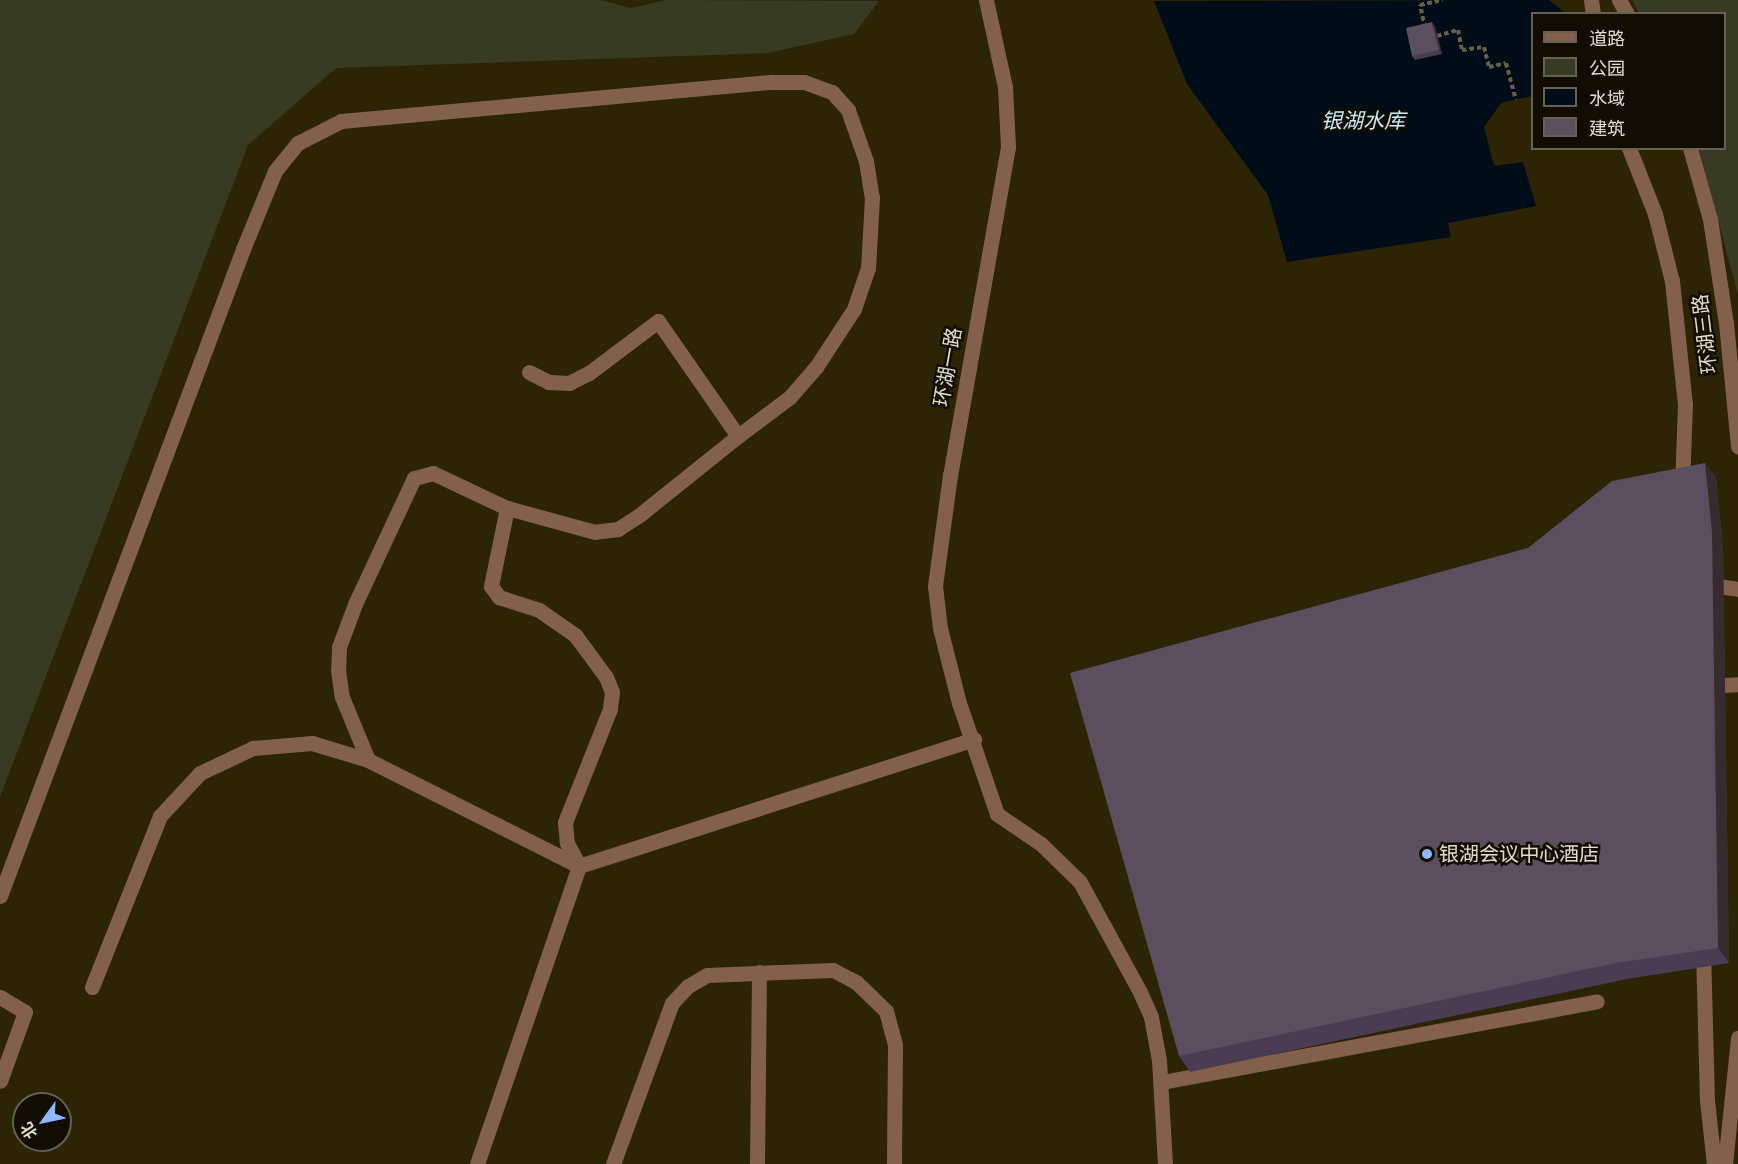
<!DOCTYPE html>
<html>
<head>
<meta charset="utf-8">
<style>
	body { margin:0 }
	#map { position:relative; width:1738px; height:1164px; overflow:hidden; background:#2c2405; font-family:"PT Sans","Noto Sans SC",sans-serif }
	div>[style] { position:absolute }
	.green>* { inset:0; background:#383b23 }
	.water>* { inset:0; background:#000c17 }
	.path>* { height:4px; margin-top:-2px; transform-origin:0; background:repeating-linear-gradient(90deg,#686147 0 4.5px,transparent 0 7.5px) }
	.minor>* { height:15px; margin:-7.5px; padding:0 7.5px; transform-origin:7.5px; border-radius:7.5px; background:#83604b }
	.wall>* { inset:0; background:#4a3c52 }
	.shaded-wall>* { inset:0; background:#372b2e }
	.building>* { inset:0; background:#5b4e5f }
	.dots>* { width:16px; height:16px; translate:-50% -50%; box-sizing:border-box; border:3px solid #110d03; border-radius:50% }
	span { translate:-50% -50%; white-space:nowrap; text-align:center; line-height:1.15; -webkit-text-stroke:5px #110d03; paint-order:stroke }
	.street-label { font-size:20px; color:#e2decc }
	.poi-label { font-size:20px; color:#e2decc }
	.left { translate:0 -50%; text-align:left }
	.water-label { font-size:21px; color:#cce9f9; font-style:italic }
	.legend { position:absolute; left:1531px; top:12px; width:195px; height:138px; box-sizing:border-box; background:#110d03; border:2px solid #656153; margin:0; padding:8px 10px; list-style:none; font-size:18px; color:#e2decc }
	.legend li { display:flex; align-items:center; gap:12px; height:30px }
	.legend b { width:30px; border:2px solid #656153 }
	.north { position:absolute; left:12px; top:1092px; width:60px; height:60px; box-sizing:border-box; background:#110d03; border:2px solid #656153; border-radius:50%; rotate:237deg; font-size:16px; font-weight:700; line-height:24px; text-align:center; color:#e2decc }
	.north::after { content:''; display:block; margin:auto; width:21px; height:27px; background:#8db9fc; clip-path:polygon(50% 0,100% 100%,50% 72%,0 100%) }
</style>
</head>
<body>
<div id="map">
	<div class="green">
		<i style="clip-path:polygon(0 0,600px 0,631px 8px,666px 0,879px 1px,854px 34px,768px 53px,336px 68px,248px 145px,0 797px)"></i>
		<i style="clip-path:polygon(1632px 0,1738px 0,1738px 295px,1699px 149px,1724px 148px,1724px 14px,1639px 13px)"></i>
	</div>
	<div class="water">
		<i style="clip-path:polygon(1549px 0,1565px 13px,1532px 14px,1532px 96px,1501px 103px,1484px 127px,1494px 166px,1523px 162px,1536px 206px,1448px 223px,1451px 237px,1287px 262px,1268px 195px,1187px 84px,1154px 1px)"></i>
	</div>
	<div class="path">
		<i style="left:1425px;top:28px;width:24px;rotate:-102deg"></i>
		<i style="left:1420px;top:5px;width:23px;rotate:-13deg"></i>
		<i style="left:1437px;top:36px;width:22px;rotate:-16deg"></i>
		<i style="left:1458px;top:30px;width:20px;rotate:79deg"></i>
		<i style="left:1462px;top:50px;width:22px;rotate:-8deg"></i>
		<i style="left:1484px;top:47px;width:21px;rotate:76deg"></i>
		<i style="left:1489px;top:67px;width:17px;rotate:-13deg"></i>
		<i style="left:1506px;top:63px;width:38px;rotate:75deg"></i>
	</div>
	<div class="minor">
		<i style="left:986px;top:0;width:89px;rotate:77.7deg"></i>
		<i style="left:1005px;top:87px;width:60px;rotate:87.1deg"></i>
		<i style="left:1008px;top:147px;width:333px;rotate:100deg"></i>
		<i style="left:950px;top:475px;width:112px;rotate:97.7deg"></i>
		<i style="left:935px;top:586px;width:42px;rotate:83.2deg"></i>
		<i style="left:940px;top:628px;width:77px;rotate:75.8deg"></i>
		<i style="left:959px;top:703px;width:117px;rotate:71.1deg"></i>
		<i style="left:997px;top:814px;width:53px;rotate:34.3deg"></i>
		<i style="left:1041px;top:844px;width:54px;rotate:44.3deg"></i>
		<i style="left:1080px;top:882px;width:125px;rotate:61.4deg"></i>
		<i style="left:1140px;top:992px;width:27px;rotate:66deg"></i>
		<i style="left:1151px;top:1017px;width:44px;rotate:79.5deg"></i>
		<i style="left:1159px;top:1060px;width:104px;rotate:86.7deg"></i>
		<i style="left:1591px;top:0;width:14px;rotate:82deg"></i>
		<i style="left:1619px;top:0;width:16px;rotate:60deg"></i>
		<i style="left:1629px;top:148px;width:71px;rotate:68.5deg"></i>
		<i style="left:1655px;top:214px;width:69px;rotate:75.8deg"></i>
		<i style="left:1672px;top:281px;width:124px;rotate:84deg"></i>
		<i style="left:1685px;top:404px;width:81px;rotate:92.1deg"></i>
		<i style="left:1690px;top:148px;width:74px;rotate:74.3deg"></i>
		<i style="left:1710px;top:219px;width:105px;rotate:81.3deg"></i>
		<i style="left:1726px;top:323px;width:124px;rotate:84.4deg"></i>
		<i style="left:529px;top:372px;width:22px;rotate:27deg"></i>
		<i style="left:549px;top:382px;width:20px;rotate:3deg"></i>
		<i style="left:569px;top:383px;width:22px;rotate:-27deg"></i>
		<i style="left:589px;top:373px;width:86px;rotate:-37deg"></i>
		<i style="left:658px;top:321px;width:140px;rotate:55.2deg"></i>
		<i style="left:738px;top:436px;width:128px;rotate:141.3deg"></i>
		<i style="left:638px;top:516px;width:24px;rotate:147deg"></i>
		<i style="left:618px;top:529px;width:23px;rotate:173deg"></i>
		<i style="left:595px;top:532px;width:91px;rotate:-164.7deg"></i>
		<i style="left:507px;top:508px;width:82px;rotate:-154.7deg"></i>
		<i style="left:433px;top:473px;width:20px;rotate:165deg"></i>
		<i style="left:414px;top:478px;width:139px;rotate:115.1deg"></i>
		<i style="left:355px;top:604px;width:46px;rotate:110.4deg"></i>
		<i style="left:339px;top:647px;width:23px;rotate:92deg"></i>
		<i style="left:338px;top:670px;width:27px;rotate:82deg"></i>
		<i style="left:342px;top:697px;width:68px;rotate:67.6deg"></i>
		<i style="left:368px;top:760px;width:236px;rotate:26.7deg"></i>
		<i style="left:507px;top:508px;width:80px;rotate:101.6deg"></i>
		<i style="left:491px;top:586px;width:14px;rotate:54deg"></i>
		<i style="left:499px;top:597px;width:42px;rotate:18deg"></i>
		<i style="left:539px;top:610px;width:44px;rotate:34.8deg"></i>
		<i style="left:575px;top:635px;width:52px;rotate:53.6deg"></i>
		<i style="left:606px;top:677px;width:16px;rotate:68deg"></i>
		<i style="left:612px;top:692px;width:17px;rotate:97deg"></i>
		<i style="left:610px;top:709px;width:122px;rotate:111.7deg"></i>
		<i style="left:565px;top:822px;width:21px;rotate:85deg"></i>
		<i style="left:567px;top:843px;width:26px;rotate:62deg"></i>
		<i style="left:1703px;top:584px;width:35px;rotate:8deg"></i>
		<i style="left:1705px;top:686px;width:33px;rotate:-3deg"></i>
		<i style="left:0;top:896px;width:691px;rotate:-69.41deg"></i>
		<i style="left:243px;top:249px;width:84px;rotate:-67.7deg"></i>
		<i style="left:275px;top:171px;width:36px;rotate:-51deg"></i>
		<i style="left:298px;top:143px;width:48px;rotate:-27.1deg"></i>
		<i style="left:341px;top:121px;width:433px;rotate:-5.2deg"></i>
		<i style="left:772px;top:82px;width:32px"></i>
		<i style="left:804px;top:82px;width:30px;rotate:20deg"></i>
		<i style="left:832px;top:92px;width:24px;rotate:48deg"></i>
		<i style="left:848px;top:110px;width:54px;rotate:70.6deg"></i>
		<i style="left:866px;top:161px;width:36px;rotate:81deg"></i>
		<i style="left:872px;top:197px;width:71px;rotate:93.2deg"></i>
		<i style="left:868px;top:268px;width:43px;rotate:108.9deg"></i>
		<i style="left:854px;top:309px;width:69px;rotate:123.2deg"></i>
		<i style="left:816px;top:367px;width:40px;rotate:131deg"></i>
		<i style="left:790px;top:397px;width:65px;rotate:143.1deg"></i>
		<i style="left:1703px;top:949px;width:151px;rotate:88.5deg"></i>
		<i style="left:1707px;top:1100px;width:64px;rotate:83.8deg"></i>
		<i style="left:92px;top:987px;width:184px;rotate:-68.3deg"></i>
		<i style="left:160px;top:816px;width:59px;rotate:-47.1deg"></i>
		<i style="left:200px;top:773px;width:59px;rotate:-25.3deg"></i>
		<i style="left:253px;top:748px;width:59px;rotate:-4.8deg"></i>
		<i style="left:312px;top:743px;width:59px;rotate:16.9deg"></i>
		<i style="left:0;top:997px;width:29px;rotate:31deg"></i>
		<i style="left:25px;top:1012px;width:73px;rotate:109.9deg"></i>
		<i style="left:1162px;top:1082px;width:442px;rotate:-10.5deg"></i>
		<i style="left:477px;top:1164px;width:315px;rotate:-71.1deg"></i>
		<i style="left:579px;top:866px;width:415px;rotate:-17.8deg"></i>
		<i style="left:613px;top:1164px;width:171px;rotate:-69.9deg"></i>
		<i style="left:672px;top:1003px;width:23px;rotate:-47deg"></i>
		<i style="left:688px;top:986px;width:22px;rotate:-30deg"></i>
		<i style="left:707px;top:975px;width:126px;rotate:-2.3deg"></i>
		<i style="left:833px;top:970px;width:26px;rotate:28deg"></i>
		<i style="left:856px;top:982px;width:42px;rotate:44deg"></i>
		<i style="left:886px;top:1011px;width:35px;rotate:75deg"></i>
		<i style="left:895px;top:1045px;width:119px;rotate:90.5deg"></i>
		<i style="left:757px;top:1164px;width:192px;rotate:-89.4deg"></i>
		<i style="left:1725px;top:1164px;width:127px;rotate:-84.1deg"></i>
	</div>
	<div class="wall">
		<i style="clip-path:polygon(1435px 26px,1442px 54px,1415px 60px,1412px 56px)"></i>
		<i style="clip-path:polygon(1705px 463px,1716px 478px,1723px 548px,1729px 963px,1627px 979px,1190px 1072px,1179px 1056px,1528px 548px)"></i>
	</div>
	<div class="shaded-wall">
		<i style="clip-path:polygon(1432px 22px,1435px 26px,1442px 54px,1439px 50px)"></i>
		<i style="clip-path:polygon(1705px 463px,1716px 478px,1723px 548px,1729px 963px,1718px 948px)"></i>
	</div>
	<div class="building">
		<i style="clip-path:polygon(1432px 22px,1439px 50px,1412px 56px,1406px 28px)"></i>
		<i style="clip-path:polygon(1705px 463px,1712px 532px,1718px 948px,1616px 963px,1179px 1056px,1070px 673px,1528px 548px,1612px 481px)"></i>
	</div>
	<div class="dots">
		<i style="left:1427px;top:854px;background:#8db9fc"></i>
	</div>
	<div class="street-label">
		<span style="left:1705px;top:334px;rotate:-97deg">环湖三路</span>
		<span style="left:948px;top:367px;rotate:-80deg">环湖一路</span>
	</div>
	<div class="poi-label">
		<span class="left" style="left:1439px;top:854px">银湖会议中心酒店</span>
	</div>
	<div class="water-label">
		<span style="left:1363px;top:121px">银湖水库</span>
	</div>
	<ul class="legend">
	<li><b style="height:8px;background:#83604b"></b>道路</li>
	<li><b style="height:16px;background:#383b23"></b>公园</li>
	<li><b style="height:16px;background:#000c17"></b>水域</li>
	<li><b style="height:16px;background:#5b4e5f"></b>建筑</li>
	</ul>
	<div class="north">北</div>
</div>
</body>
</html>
